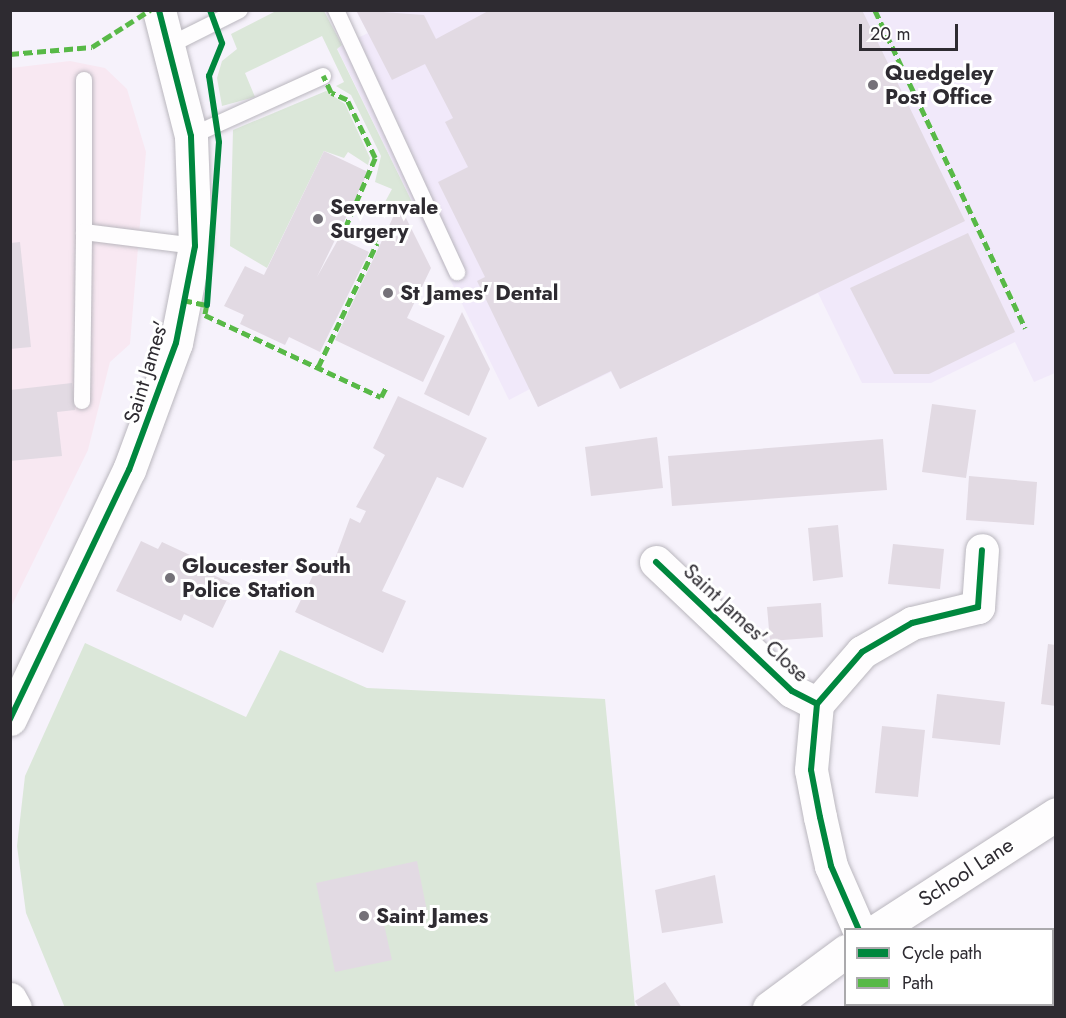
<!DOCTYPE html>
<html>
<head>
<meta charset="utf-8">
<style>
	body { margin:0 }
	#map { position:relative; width:1066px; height:1018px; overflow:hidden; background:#f6f2fb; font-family:Jost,sans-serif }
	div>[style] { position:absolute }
	.built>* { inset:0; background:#f1e9fa }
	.education>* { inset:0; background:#f8e8f2 }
	.green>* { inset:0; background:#dbe7d9 }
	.building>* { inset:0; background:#e2dae3 }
	.roads { filter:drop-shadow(0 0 2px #bab7be) drop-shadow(0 0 2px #bab7be) }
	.service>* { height:16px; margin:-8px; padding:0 8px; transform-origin:8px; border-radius:8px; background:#fefdfe }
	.minor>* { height:33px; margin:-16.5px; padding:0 16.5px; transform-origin:16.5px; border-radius:16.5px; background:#fefdfe }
	.quiet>* { height:4.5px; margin-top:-2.25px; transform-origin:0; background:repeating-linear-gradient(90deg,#58b947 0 9px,transparent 0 13.5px) }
	.cycleway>* { height:6px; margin:-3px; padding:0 3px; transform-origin:3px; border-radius:3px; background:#00873e }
	.dots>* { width:16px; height:16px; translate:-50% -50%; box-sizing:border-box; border:3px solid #fff; border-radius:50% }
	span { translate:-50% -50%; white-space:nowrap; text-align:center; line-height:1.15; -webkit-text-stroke:6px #fff; paint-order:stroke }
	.poi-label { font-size:21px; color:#2e2b31; font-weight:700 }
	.left { translate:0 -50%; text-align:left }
	.street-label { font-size:21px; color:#2e2b31 }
	.frame { position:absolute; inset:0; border:12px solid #2e2b31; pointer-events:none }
	.legend { position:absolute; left:844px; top:928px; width:210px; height:78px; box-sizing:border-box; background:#fff; border:2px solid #abaaad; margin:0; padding:8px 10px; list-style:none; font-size:18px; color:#2e2b31 }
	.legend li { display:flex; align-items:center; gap:12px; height:30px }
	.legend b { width:30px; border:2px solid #abaaad }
	.scale { position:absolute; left:859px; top:24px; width:99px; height:27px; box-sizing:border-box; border:3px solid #2e2b31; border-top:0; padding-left:8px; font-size:18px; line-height:21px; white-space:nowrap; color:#2e2b31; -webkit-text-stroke:4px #fff; paint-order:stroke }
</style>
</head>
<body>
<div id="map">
	<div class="built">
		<i style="clip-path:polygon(356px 11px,1055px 11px,1055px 373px,1034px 382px,1015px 342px,931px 383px,862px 383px,818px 293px,620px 389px,611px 372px,538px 407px,530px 389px,509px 400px,337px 48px,368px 33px)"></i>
	</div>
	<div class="education">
		<i style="clip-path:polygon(70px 61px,105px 68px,127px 89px,146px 152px,130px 344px,110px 362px,88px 450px,11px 607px,11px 68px)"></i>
	</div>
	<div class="green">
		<i style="clip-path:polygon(276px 11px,324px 11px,342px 45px,337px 49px,414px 206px,399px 213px,385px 202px,392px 189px,375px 182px,381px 156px,351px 95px,336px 86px,344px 82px,322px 36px,245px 73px,255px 97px,222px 106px,217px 78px,222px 61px,237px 49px,231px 34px)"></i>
		<i style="clip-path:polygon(326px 91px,345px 104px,370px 158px,368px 165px,348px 152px,344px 158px,324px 151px,267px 268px,230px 246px,233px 130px)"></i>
		<i style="clip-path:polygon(85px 643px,246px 717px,280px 650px,367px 688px,605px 699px,635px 1007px,65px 1008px,26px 913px,17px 846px,25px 776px)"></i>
	</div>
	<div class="building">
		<i style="clip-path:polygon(356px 10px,424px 15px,436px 39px,490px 10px,862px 10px,965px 221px,620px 389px,611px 371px,538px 407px,477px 281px,485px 277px,438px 182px,468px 167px,445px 122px,453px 118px,425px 64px,392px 80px)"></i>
		<i style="clip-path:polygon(324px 151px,368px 172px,317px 277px,339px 238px,369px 252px,320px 352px,289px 337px,285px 345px,240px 324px,244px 315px,224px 306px,245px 266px,264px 275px)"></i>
		<i style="clip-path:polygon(396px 211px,404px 214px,431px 268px,407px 318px,445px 336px,423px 382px,335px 340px)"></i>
		<i style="clip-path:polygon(968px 233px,1015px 332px,929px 374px,894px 374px,850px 288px)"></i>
		<i style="clip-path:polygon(20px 242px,31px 347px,10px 349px,10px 243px)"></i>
		<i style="clip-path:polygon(462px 312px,490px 369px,469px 416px,424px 394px)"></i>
		<i style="clip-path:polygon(72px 383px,75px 410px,57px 412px,62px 456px,10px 461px,10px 390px)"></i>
		<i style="clip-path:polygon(398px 396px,487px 438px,463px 488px,437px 477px,405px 543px,382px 591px,406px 601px,383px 653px,295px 612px,320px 561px,332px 567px,350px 518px,360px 523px,366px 511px,356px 507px,385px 455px,373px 448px)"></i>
		<i style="clip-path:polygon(932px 404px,976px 410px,966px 478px,922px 472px)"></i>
		<i style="clip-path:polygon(657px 437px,663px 488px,591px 496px,585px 447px)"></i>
		<i style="clip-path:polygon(883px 439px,887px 490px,672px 506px,668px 456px)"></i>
		<i style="clip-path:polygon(969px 476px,1037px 482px,1034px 525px,966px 520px)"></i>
		<i style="clip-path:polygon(838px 525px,843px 577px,813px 581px,808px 528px)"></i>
		<i style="clip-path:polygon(141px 541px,158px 549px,162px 542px,190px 555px,187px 562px,234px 585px,213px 628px,184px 614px,181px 621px,116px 591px)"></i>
		<i style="clip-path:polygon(893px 544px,944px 549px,940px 589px,888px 584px)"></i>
		<i style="clip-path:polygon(821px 603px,823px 637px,770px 641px,767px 607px)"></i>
		<i style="clip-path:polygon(1048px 644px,1056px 645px,1056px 706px,1041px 704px)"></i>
		<i style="clip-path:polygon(937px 694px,1005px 702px,1000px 745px,932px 738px)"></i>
		<i style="clip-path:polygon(882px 726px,925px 730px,918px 797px,875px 793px)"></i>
		<i style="clip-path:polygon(417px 861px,427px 911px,383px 920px,392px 960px,335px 972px,316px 883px)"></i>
		<i style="clip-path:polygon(715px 875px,723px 923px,662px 933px,655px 890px)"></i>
		<i style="clip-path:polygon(665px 982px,682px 1008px,639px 1008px,635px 1001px)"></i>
		<i style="clip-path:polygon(945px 1004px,990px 1004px,985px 1008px)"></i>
	</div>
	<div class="roads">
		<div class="service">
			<i style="left:336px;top:10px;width:289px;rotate:65.2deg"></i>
			<i style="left:170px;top:45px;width:78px;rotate:-26.6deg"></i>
			<i style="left:84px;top:80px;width:152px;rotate:90deg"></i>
			<i style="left:84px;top:232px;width:112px;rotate:7.2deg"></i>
			<i style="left:191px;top:136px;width:145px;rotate:-24.4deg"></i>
			<i style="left:82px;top:401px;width:169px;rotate:-89.3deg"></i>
		</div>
		<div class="minor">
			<i style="left:656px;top:562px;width:187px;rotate:43.5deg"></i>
			<i style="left:792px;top:691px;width:28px;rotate:27deg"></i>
			<i style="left:817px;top:704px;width:66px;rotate:95.2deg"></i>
			<i style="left:811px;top:770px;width:48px;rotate:79.2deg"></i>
			<i style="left:820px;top:817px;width:50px;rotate:77.3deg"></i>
			<i style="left:831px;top:866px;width:70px;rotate:66.4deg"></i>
			<i style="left:817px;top:704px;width:69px;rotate:-49.1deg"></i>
			<i style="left:862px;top:652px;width:58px;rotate:-30.1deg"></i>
			<i style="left:912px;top:623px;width:68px;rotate:-13.6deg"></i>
			<i style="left:978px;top:607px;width:57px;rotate:-86deg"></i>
			<i style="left:10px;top:719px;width:276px;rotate:-64.5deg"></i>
			<i style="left:129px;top:470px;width:135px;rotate:-69.7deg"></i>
			<i style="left:176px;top:343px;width:99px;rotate:-78.9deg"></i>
			<i style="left:195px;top:246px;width:110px;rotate:-92.1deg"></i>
			<i style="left:191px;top:136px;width:130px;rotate:-104.3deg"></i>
			<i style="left:877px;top:930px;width:213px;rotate:-32.9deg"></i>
			<i style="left:10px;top:999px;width:10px;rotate:61deg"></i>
			<i style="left:769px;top:1008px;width:96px;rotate:-36.5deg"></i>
		</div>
	</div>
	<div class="quiet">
		<i style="left:875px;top:10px;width:352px;rotate:64.7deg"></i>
		<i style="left:10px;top:54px;width:82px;rotate:-4.9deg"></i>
		<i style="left:92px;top:47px;width:69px;rotate:-32.5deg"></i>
		<i style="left:183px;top:300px;width:25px;rotate:12deg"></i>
		<i style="left:207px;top:305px;width:10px;rotate:101deg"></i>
		<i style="left:205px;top:315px;width:194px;rotate:25deg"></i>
		<i style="left:381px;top:397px;width:13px;rotate:-63deg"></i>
		<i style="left:318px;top:367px;width:137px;rotate:-64.6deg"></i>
		<i style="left:377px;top:243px;width:35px;rotate:-155deg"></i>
		<i style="left:345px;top:228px;width:76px;rotate:-66.8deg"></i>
		<i style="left:375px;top:158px;width:64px;rotate:-115.8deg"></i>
		<i style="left:347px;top:100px;width:17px;rotate:-156deg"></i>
		<i style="left:331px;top:93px;width:19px;rotate:-115deg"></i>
	</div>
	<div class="cycleway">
		<i style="left:207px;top:305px;width:163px;rotate:-85.8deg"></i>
		<i style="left:219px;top:142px;width:67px;rotate:-98.6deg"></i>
		<i style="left:209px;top:76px;width:35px;rotate:-68deg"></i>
		<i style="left:222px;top:43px;width:35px;rotate:-110deg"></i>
		<i style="left:656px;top:562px;width:187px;rotate:43.5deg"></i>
		<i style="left:792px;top:691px;width:28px;rotate:27deg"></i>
		<i style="left:817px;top:704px;width:66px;rotate:95.2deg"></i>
		<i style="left:811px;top:770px;width:48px;rotate:79.2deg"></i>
		<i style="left:820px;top:817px;width:50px;rotate:77.3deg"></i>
		<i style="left:831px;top:866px;width:70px;rotate:66.4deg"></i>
		<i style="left:817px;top:704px;width:69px;rotate:-49.1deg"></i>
		<i style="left:862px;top:652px;width:58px;rotate:-30.1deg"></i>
		<i style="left:912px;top:623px;width:68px;rotate:-13.6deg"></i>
		<i style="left:978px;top:607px;width:57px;rotate:-86deg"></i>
		<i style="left:10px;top:719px;width:276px;rotate:-64.5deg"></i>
		<i style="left:129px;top:470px;width:135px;rotate:-69.7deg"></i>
		<i style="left:176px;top:343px;width:99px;rotate:-78.9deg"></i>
		<i style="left:195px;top:246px;width:110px;rotate:-92.1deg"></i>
		<i style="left:191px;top:136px;width:130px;rotate:-104.3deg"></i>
	</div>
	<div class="dots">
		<i style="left:873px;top:85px;background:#747178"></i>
		<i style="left:318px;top:219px;background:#747178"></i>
		<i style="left:388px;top:293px;background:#747178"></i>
		<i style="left:170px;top:578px;background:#747178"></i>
		<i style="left:364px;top:916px;background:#747178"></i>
	</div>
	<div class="poi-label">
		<span class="left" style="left:885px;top:85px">Quedgeley<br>Post Office</span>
		<span class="left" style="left:330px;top:219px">Severnvale<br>Surgery</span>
		<span class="left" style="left:400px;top:293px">St James' Dental</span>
		<span class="left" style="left:182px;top:578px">Gloucester South<br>Police Station</span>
		<span class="left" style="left:376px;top:916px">Saint James</span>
	</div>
	<div class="street-label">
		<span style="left:146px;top:372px;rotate:-73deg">Saint James'</span>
		<span style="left:746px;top:623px;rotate:43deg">Saint James' Close</span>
		<span style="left:966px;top:872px;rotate:-33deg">School Lane</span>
	</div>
	<div class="frame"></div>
	<ul class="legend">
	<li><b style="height:8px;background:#00873e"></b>Cycle path</li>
	<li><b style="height:8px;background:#58b947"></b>Path</li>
	</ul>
	<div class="scale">20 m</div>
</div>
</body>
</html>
